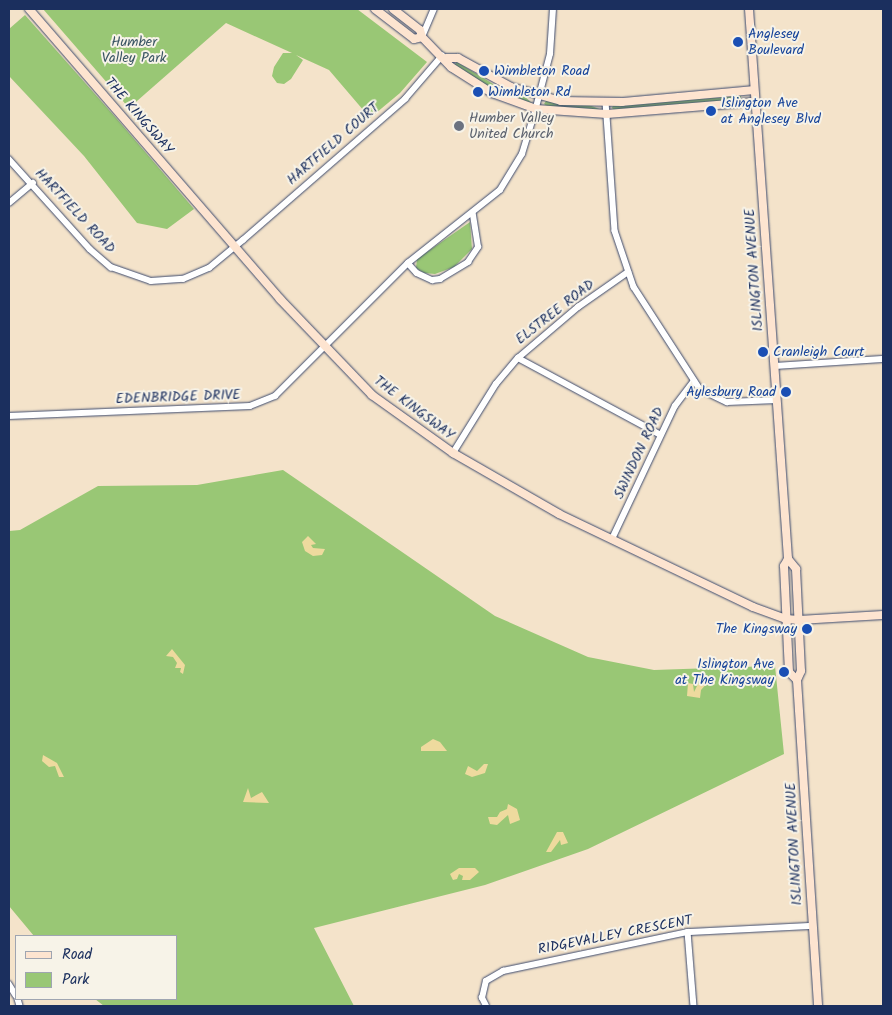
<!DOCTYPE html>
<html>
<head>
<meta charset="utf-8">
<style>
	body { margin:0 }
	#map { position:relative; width:892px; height:1015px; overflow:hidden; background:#f4e3ca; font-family:Kalam,sans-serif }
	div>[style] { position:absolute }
	.green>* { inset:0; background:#99c775 }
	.sand>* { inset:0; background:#eeda9e }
	.roads { filter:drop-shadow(0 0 1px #3c4a6e) drop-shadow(0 0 1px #3c4a6e) }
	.street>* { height:5.5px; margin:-2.75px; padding:0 2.75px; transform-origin:2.75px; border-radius:2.75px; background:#fff }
	.secondary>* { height:8px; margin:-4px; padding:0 4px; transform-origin:4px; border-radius:4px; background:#fde4d0 }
	.dots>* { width:14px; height:14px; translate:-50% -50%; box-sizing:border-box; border:2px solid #f7f3e8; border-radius:50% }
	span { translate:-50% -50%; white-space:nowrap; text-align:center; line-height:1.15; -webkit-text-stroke:4px #f7f3e8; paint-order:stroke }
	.transit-label { font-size:14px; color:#164399 }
	.left { translate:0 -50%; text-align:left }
	.right { translate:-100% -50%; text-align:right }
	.park-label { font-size:14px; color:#3a5564 }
	.street-label { font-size:14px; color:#1b2f5e }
	.worship-label { font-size:14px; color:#5b616d }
	.frame { position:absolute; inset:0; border:10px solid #1b2f5e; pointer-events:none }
	.legend { position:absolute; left:15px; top:935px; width:162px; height:65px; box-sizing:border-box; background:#f7f3e8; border:1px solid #9fa5b1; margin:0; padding:6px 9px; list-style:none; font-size:15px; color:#1b2f5e }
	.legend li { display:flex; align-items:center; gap:10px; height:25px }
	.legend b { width:25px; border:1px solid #9fa5b1 }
</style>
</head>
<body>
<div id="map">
	<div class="green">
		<i style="clip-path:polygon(43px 9px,357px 9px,427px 62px,400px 93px,370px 118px,329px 70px,296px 55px,303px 60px,291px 79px,284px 84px,277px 83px,272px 76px,274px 67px,283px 53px,292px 53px,226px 23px,129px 108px)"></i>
		<i style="clip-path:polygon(25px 15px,117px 119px,194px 209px,167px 229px,137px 223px,84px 156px,9px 76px,9px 29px)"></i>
		<i style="clip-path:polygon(457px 62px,498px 87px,524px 96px,533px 104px,494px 91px,453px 66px)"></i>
		<i style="clip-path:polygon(741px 96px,741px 100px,614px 110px,612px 108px,613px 105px)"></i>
		<i style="clip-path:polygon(546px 101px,589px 105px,602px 110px,548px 107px,544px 104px)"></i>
		<i style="clip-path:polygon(470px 222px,472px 249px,454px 267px,435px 274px,424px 273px,416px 268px,417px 259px)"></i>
		<i style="clip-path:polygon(283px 470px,495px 616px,588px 657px,654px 670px,775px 666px,784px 754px,588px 849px,485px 885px,314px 928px,354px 1006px,104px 1006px,95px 999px,176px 999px,176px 936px,34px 936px,9px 906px,9px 531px,20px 530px,98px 486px,197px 485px)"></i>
	</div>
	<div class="sand">
		<i style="clip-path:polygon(308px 536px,316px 544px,311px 545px,313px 548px,325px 549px,322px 555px,313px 556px,305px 551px,302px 542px)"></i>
		<i style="clip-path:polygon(172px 649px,185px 665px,183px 674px,180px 672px,181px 668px,175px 668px,177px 663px,173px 657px,166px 656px)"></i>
		<i style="clip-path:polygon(706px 679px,709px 681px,701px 690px,700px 698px,687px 696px,688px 683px,693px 684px,694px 692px,698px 684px)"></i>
		<i style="clip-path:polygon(433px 739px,440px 742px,447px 751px,421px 751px,421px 747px)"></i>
		<i style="clip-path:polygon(43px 755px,57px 763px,64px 777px,59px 777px,55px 766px,49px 767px,42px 761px)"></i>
		<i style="clip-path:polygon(484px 764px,488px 764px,485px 773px,472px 777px,465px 774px,468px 766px,477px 771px)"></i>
		<i style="clip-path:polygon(248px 788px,251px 798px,262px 792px,269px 803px,243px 802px)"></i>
		<i style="clip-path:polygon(508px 804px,517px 809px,520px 820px,510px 824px,508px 815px,497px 825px,490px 824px,488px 817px,497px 817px,500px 812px,507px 809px)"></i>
		<i style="clip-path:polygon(557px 832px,563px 832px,568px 843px,561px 845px,560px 840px,551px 852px,546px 852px)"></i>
		<i style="clip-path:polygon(459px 868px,475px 868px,479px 872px,470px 880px,462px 880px,463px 876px,459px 874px,457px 879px,453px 880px,450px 874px)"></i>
	</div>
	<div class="roads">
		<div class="street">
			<i style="left:422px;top:37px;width:30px;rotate:-67deg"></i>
			<i style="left:606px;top:102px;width:129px;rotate:86deg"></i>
			<i style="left:615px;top:231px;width:59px;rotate:71.3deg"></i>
			<i style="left:634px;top:287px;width:121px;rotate:57.1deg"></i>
			<i style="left:700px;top:389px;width:30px;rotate:26deg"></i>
			<i style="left:727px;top:402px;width:50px;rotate:-2.3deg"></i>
			<i style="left:9px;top:159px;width:121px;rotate:48deg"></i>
			<i style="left:90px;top:249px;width:28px;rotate:41deg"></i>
			<i style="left:111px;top:267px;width:42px;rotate:19.3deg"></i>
			<i style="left:151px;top:281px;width:32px;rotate:-4deg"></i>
			<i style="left:183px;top:279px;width:28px;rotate:-23deg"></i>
			<i style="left:209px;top:268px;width:44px;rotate:-39.5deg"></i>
			<i style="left:243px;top:240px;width:215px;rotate:-41deg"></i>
			<i style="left:405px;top:99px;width:57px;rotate:-49.3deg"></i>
			<i style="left:9px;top:203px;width:31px;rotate:-40deg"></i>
			<i style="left:408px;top:263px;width:13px;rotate:48deg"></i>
			<i style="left:417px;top:273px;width:17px;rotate:25deg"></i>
			<i style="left:432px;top:280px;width:8px;rotate:-7deg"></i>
			<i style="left:440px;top:279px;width:33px;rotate:-31deg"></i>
			<i style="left:468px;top:262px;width:18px;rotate:-56deg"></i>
			<i style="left:478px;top:247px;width:33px;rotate:-99deg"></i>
			<i style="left:518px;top:358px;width:162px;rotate:28.3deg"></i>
			<i style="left:774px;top:366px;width:109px;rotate:-3.7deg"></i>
			<i style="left:9px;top:416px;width:241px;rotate:-2.4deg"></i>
			<i style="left:250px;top:406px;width:27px;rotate:-22deg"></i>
			<i style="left:275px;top:396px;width:188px;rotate:-45deg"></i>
			<i style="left:408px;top:263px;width:117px;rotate:-38.4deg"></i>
			<i style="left:500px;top:190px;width:42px;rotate:-58.6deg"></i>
			<i style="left:522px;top:154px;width:37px;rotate:-73deg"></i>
			<i style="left:533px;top:119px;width:67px;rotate:-75.3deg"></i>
			<i style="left:550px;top:54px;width:45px;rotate:-86.2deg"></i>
			<i style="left:453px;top:453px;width:81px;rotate:-58.1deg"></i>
			<i style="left:496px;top:384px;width:34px;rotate:-50deg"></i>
			<i style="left:518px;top:358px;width:79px;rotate:-40.4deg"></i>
			<i style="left:578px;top:307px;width:61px;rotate:-35deg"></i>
			<i style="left:612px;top:539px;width:147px;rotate:-64.7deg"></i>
			<i style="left:675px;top:406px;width:31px;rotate:-53deg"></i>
			<i style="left:688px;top:932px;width:74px;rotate:85.4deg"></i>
			<i style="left:9px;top:984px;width:13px;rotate:58deg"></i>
			<i style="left:18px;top:999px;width:7px;rotate:74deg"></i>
			<i style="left:486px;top:1006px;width:9px;rotate:-117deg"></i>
			<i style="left:482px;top:998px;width:17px;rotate:-77deg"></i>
			<i style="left:486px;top:981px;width:20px;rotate:-30deg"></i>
			<i style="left:503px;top:971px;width:189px;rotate:-11.9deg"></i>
			<i style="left:688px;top:932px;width:123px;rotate:-2.8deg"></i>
		</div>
		<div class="secondary">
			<i style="left:29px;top:9px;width:384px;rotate:49.1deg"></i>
			<i style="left:280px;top:299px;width:133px;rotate:46.2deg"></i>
			<i style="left:372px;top:395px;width:100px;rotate:35.6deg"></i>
			<i style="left:453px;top:453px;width:122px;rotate:29.9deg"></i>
			<i style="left:559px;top:514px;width:215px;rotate:25.6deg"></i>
			<i style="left:753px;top:607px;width:35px;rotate:20deg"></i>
			<i style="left:786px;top:619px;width:13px;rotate:4deg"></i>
			<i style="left:799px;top:620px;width:84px;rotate:-3.4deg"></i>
			<i style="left:375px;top:9px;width:49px;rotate:37.6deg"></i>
			<i style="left:414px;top:39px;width:8px;rotate:-14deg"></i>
			<i style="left:393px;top:9px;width:34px;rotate:38deg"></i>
			<i style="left:420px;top:30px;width:7px;rotate:74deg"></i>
			<i style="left:422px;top:37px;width:42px;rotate:46deg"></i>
			<i style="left:451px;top:67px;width:49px;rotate:32.4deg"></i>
			<i style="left:492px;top:93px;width:47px;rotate:20deg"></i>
			<i style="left:536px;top:109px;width:71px;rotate:4deg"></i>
			<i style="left:607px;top:114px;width:147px;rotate:-4.7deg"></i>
			<i style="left:749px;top:9px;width:551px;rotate:85.94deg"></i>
			<i style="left:788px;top:559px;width:13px;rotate:51deg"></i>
			<i style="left:796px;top:569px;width:102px;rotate:87.2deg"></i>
			<i style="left:801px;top:671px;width:10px;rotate:114deg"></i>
			<i style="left:797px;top:680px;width:327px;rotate:86.3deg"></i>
			<i style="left:446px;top:58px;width:12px"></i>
			<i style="left:458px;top:58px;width:60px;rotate:28.7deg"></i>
			<i style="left:511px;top:87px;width:52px;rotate:15.6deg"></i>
			<i style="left:561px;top:101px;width:61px;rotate:0.9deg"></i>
			<i style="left:622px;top:102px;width:132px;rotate:-5.2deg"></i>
			<i style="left:788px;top:559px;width:8px;rotate:120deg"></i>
			<i style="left:784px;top:566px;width:106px;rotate:87.3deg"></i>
			<i style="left:789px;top:672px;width:11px;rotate:45deg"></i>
		</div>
	</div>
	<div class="dots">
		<i style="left:738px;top:42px;background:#1a4fb4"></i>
		<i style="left:484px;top:71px;background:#1a4fb4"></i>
		<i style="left:478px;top:92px;background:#1a4fb4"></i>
		<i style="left:711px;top:111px;background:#1a4fb4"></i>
		<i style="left:459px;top:126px;background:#6b7280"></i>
		<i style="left:763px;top:352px;background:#1a4fb4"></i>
		<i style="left:786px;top:392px;background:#1a4fb4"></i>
		<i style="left:807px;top:629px;background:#1a4fb4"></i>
		<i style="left:784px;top:672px;background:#1a4fb4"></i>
	</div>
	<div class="transit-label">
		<span class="left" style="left:748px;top:42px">Anglesey<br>Boulevard</span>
		<span class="left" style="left:494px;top:71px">Wimbleton Road</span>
		<span class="left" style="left:488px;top:92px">Wimbleton Rd</span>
		<span class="left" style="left:721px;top:111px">Islington Ave<br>at Anglesey Blvd</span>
		<span class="left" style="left:773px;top:352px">Cranleigh Court</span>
		<span class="right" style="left:776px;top:392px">Aylesbury Road</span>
		<span class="right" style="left:797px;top:629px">The Kingsway</span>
		<span class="right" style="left:774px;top:672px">Islington Ave<br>at The Kingsway</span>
	</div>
	<div class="park-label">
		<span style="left:134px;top:50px">Humber<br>Valley Park</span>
	</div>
	<div class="street-label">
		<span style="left:139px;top:116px;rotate:49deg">THE KINGSWAY</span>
		<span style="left:333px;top:144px;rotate:-41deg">HARTFIELD COURT</span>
		<span style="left:75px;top:211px;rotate:47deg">HARTFIELD ROAD</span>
		<span style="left:754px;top:270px;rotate:-94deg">ISLINGTON AVENUE</span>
		<span style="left:555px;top:312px;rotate:-38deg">ELSTREE ROAD</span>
		<span style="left:178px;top:397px;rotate:-2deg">EDENBRIDGE DRIVE</span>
		<span style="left:414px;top:408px;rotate:37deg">THE KINGSWAY</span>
		<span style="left:639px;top:453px;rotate:-65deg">SWINDON ROAD</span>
		<span style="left:794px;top:844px;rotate:-93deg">ISLINGTON AVENUE</span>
		<span style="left:615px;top:935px;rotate:-11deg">RIDGEVALLEY CRESCENT</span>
	</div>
	<div class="worship-label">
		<span class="left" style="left:469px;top:126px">Humber Valley<br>United Church</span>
	</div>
	<div class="frame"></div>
	<ul class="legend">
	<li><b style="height:6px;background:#fde4d0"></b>Road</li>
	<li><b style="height:14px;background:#99c775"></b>Park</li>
	</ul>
</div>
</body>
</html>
